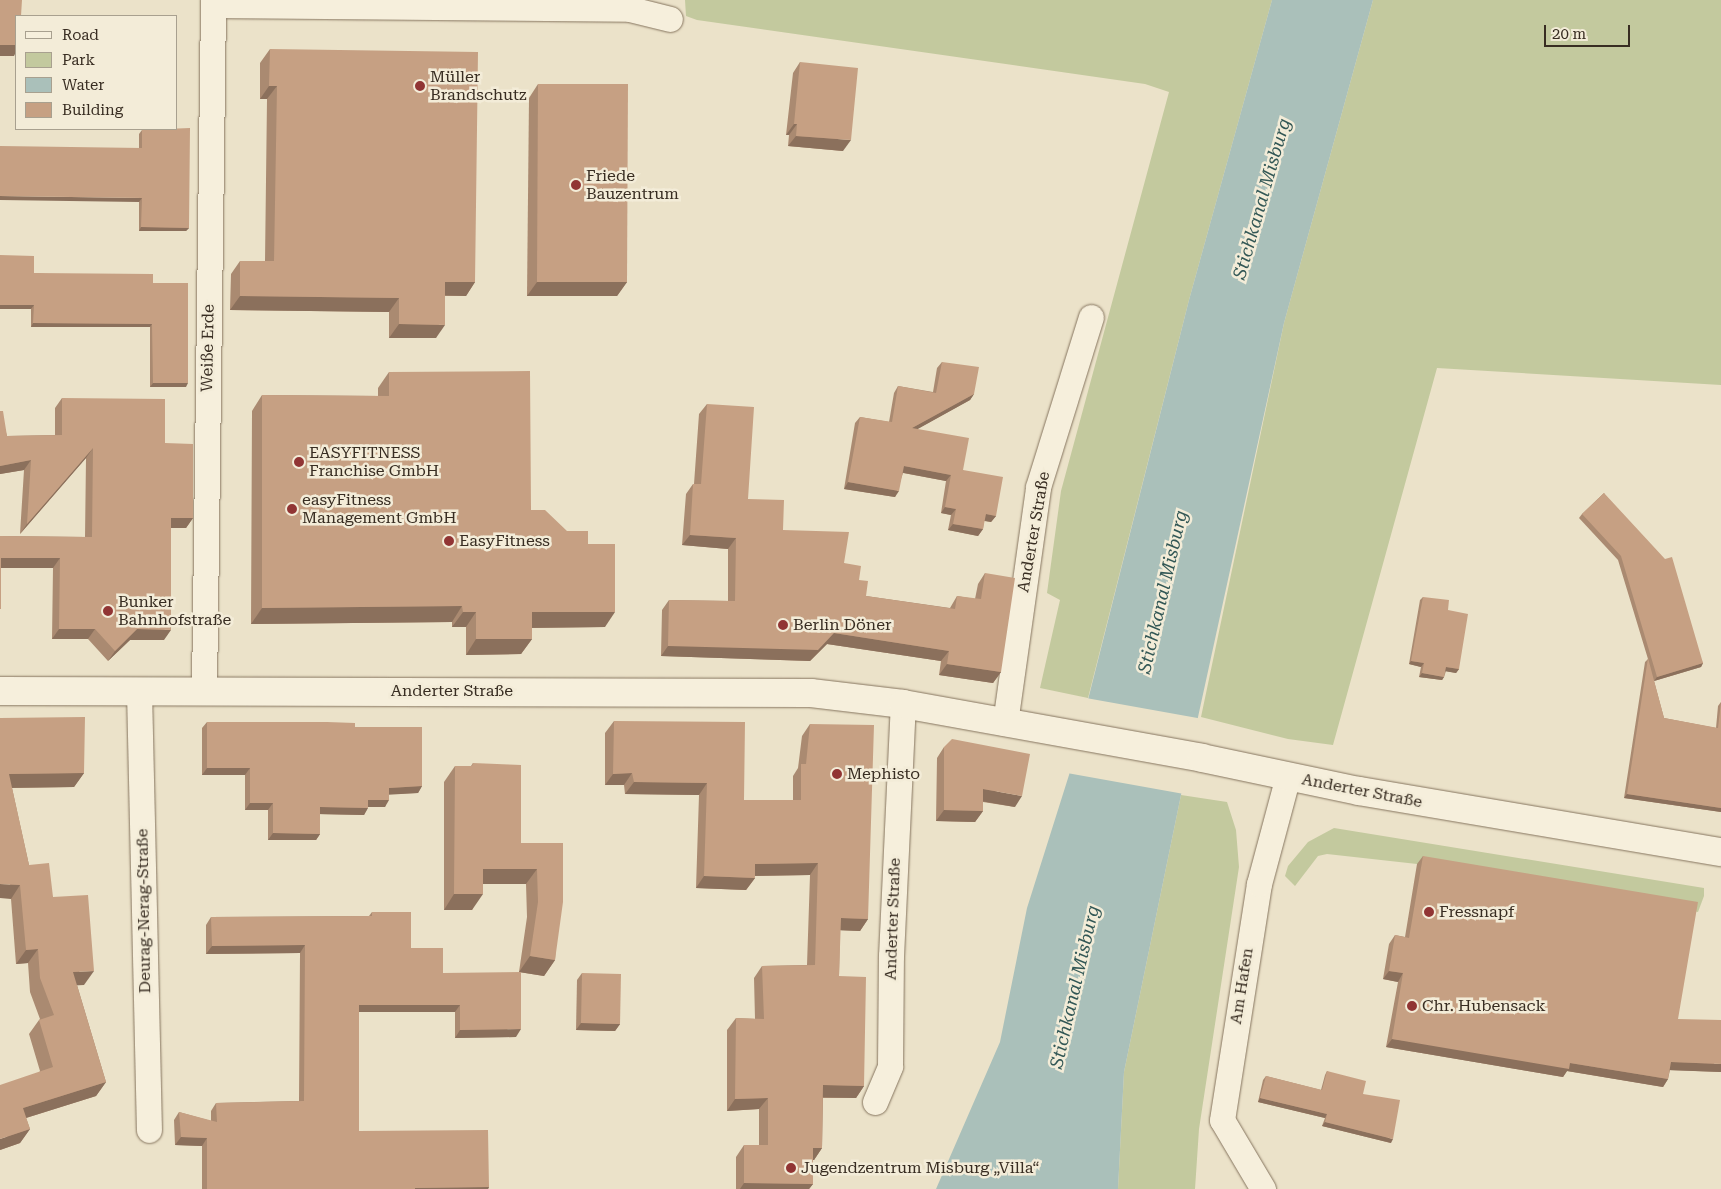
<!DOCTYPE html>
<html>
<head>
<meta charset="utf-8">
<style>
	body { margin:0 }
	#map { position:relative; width:1721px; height:1189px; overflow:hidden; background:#ebe2c9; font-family:"Roboto Serif",serif }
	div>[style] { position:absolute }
	.green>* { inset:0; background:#c3c99e }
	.water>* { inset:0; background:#aac0ba }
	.pier>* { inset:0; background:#ebe2c9 }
	.roads { filter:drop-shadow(0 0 1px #86755f) drop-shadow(0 0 1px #86755f) }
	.minor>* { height:25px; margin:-12.5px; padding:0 12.5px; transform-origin:12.5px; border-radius:12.5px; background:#f6efdc }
	.secondary>* { height:28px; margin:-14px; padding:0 14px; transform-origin:14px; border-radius:14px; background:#f6efdc }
	.wall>* { inset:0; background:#aa8a71 }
	.shaded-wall>* { inset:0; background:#8b705c }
	.building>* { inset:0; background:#c6a083 }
	.dots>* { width:14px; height:14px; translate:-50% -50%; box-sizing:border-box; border:2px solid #f3ecd8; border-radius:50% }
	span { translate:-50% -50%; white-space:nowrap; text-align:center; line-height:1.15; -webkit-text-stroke:5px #f3ecd8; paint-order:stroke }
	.poi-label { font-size:16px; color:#382d22 }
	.left { translate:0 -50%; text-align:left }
	.street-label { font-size:16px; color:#382d22 }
	.water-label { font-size:18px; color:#325755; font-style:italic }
	.legend { position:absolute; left:15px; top:15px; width:162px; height:115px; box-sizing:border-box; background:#f3ecd8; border:1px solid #a8a08f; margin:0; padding:6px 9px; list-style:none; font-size:15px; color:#382d22 }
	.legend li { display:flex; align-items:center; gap:10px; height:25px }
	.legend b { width:25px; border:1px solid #a8a08f }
	.scale { position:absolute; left:1544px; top:25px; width:86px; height:22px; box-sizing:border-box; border:2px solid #382d22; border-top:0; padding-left:6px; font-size:15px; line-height:18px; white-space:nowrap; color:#382d22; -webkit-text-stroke:4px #f3ecd8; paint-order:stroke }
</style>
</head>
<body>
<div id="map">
	<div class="green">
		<i style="clip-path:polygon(685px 0,1272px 0,1189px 300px,1088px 698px,1040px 688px,1060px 600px,1047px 593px,1061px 491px,1169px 92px,1145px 84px,697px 20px,686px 16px)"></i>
		<i style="clip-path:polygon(1373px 0,1721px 0,1721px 385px,1437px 368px,1333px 745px,1288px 739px,1201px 717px,1284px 323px)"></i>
		<i style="clip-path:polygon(1181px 795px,1227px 802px,1236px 830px,1239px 867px,1199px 1129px,1195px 1189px,1118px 1189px,1124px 1072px)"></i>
		<i style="clip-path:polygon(1334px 828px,1704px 888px,1704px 896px,1698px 912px,1417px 864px,1327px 854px,1318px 856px,1295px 886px,1285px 876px,1288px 866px,1308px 842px)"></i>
	</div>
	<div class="water">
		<i style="clip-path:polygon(1272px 0,1373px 0,1284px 323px,1181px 795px,1124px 1072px,1118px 1189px,936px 1189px,1000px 1042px,1027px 908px,1069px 775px,1189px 300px)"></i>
	</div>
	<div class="pier">
		<i style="clip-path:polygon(1086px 698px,1203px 719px,1184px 794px,1067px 773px)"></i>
	</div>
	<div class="roads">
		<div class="minor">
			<i style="left:213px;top:5px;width:417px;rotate:0.5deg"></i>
			<i style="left:630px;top:9px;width:41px;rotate:14deg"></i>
			<i style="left:139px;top:691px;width:439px;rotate:88.7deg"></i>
			<i style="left:204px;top:691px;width:691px;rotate:-89.25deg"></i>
			<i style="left:1005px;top:723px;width:238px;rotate:-82deg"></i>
			<i style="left:1038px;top:487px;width:178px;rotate:-72.7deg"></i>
			<i style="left:875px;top:1102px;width:39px;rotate:-67deg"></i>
			<i style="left:890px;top:1066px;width:110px;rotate:-89.5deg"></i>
			<i style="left:891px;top:956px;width:252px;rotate:-87.3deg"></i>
			<i style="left:1263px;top:1189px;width:80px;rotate:-120.7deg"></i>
			<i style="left:1222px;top:1120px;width:239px;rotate:-81.1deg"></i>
			<i style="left:1259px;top:884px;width:112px;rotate:-75deg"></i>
		</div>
		<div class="secondary">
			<i style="left:0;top:691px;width:811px;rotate:0.14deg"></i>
			<i style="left:811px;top:693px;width:93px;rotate:6.8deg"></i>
			<i style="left:903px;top:704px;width:304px;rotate:10.2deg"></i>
			<i style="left:1202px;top:758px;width:160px;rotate:11.9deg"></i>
			<i style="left:1359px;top:791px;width:367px;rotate:9.6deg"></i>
		</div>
	</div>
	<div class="wall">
		<i style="clip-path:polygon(270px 49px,475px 282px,466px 296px,445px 296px,436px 338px,389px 338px,389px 312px,230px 310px,231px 274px,240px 261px,265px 261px,267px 99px,260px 99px,260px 63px)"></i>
		<i style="clip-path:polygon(800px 62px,843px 151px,788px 146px,789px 135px,786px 135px,793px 73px)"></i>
		<i style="clip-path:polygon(538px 84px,627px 282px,617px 296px,527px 296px,529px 98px)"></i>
		<i style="clip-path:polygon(142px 130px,189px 228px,186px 231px,139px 231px,139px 134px)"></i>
		<i style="clip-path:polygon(0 255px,34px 273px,153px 283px,186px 387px,150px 387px,150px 327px,31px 327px,31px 309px,0 309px)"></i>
		<i style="clip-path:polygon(942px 362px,974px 394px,970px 400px,917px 429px,963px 470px,996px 516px,991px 522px,984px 521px,983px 529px,978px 536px,948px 530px,951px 515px,941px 513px,946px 481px,903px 473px,895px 497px,844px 489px,855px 423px,860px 417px,889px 422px,894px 393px,898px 386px,933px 392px,937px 368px)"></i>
		<i style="clip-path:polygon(389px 372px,531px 510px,588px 544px,605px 627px,532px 628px,532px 639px,521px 654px,466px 655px,466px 627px,452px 627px,452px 622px,251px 624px,252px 411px,262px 395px,378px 396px,378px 388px)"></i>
		<i style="clip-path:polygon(62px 398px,165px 443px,193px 518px,186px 528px,171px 528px,164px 640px,130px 640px,108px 661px,88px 639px,52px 639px,53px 568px,0 536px,85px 537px,86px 458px,20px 534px,24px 470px,0 474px,0 411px,7px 436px,55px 435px,55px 408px)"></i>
		<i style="clip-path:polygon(707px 404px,748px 499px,783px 530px,844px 563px,859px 580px,866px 596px,950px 608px,957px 596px,975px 599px,978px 584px,985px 573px,1001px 672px,993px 683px,939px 675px,941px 661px,827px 644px,810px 661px,661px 656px,662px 610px,669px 600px,728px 601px,728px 549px,682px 545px,686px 494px,693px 484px,694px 484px,699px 414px)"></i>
		<i style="clip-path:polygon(1604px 493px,1703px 663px,1701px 667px,1654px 681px,1664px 718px,1716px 728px,1718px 706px,1721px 702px,1721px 812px,1624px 798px,1645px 662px,1648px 659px,1618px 560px,1579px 518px,1582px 514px)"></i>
		<i style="clip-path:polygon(1423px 597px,1459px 669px,1456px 673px,1446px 671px,1444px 677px,1442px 680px,1419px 677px,1421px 667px,1409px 664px,1420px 600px)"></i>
		<i style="clip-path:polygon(0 718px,84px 773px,74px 787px,12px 788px,29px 865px,53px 897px,84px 985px,77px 985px,106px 1082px,96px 1096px,26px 1118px,30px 1129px,20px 1143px,0 1150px,40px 1071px,29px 1034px,39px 1020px,40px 1019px,30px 992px,28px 963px,16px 964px,11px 899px)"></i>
		<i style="clip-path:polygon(614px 721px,744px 800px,793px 800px,793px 776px,798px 768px,802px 736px,810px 724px,868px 919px,860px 931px,840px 930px,839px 976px,864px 1086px,856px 1098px,823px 1098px,822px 1148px,814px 1160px,813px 1160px,813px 1184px,809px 1189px,736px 1189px,736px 1157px,744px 1145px,759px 1145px,759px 1109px,727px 1111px,727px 1030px,736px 1018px,755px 1019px,754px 978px,762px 966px,807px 965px,810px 875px,755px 876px,755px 878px,746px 890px,696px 888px,699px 795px,625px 794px,624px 785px,605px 785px,605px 733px)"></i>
		<i style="clip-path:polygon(207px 722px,355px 727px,422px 786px,418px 793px,389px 794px,385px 807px,368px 807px,364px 815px,320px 814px,320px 834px,316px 840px,268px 840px,268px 810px,245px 810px,245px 775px,202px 775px,202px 728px)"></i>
		<i style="clip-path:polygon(944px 747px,1015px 807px,983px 802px,983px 811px,975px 822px,936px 821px,937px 758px)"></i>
		<i style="clip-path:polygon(473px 763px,521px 843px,563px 843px,555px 960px,544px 976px,519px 972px,527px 917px,526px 884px,483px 884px,472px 910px,444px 910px,444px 782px,455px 766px,471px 766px)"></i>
		<i style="clip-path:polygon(1423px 856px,1678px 1019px,1721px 1072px,1670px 1070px,1668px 1079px,1663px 1087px,1567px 1071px,1563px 1077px,1386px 1047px,1398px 982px,1383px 979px,1389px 944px,1395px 935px,1405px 937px,1417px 864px)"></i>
		<i style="clip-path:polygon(372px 912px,411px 948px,443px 973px,516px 1037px,455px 1038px,455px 1012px,359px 1012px,359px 1131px,489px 1187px,488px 1189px,202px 1189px,202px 1146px,175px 1145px,174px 1120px,179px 1112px,211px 1121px,211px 1111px,216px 1103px,299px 1101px,300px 953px,206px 954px,206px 925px,211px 917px,369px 916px)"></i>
		<i style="clip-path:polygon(582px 973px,620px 1024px,615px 1031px,576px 1030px,577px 980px)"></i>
		<i style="clip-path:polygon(1327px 1071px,1363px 1094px,1391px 1143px,1322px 1126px,1325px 1118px,1258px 1102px,1263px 1080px,1266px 1076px,1321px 1090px,1325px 1075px)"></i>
	</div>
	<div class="shaded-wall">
		<i style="clip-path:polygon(0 45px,16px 45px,16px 52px,14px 56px,0 56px)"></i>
		<i style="clip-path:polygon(269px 86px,277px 86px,267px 99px,260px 99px)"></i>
		<i style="clip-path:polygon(794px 124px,797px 124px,789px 135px,786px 135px)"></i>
		<i style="clip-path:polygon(796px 136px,851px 140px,843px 151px,788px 146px)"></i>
		<i style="clip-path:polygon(0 196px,142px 198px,139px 202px,0 200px)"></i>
		<i style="clip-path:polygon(141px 227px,189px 228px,186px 231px,139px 231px)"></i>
		<i style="clip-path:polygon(445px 282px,475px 282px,466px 296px,436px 295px)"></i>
		<i style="clip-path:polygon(537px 282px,627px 282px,617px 296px,527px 296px)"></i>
		<i style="clip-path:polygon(240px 296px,399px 298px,389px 312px,230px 310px)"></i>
		<i style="clip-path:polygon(0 305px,34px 305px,31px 309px,0 309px)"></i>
		<i style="clip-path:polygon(33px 323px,152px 324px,150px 327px,31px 327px)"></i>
		<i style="clip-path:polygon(399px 324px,445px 325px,436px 338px,389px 338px)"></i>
		<i style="clip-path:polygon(153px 383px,188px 383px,186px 387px,150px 387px)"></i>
		<i style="clip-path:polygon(974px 394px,970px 400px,907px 435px,912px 428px)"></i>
		<i style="clip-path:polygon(93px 448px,86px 458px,20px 534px,27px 524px)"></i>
		<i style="clip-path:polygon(31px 460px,24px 470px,0 474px,0 466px)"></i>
		<i style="clip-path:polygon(904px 466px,951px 475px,946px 481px,899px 472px)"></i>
		<i style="clip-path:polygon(848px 482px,899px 491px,895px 497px,844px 489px)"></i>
		<i style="clip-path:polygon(945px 507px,956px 509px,951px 515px,941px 513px)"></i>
		<i style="clip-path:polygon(986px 514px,996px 516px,991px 522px,981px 520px)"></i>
		<i style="clip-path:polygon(171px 518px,193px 518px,186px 528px,164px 528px)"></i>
		<i style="clip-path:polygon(953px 524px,983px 529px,978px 536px,948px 530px)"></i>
		<i style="clip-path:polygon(690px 535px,736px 538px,728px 549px,682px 545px)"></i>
		<i style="clip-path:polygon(1px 558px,60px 558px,53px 568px,0 568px)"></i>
		<i style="clip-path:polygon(462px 606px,452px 622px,251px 624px,262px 608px)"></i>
		<i style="clip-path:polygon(463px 612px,476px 612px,466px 627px,452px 627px)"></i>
		<i style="clip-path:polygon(532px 612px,615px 612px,605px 627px,521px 628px)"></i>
		<i style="clip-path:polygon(59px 629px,95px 629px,88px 639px,52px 639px)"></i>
		<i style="clip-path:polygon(137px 629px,171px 630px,164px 640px,130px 640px,108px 661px,115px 651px)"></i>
		<i style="clip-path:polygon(834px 633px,949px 651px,941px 661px,827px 644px,810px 661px,661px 656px,668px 646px)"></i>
		<i style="clip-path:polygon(476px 639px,532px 639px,521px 654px,466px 655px)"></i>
		<i style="clip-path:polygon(1411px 661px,1424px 663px,1421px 667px,1409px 664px)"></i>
		<i style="clip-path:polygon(1703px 663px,1701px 667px,1654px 681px,1657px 677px)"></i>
		<i style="clip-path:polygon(947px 664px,1001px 672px,993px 683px,939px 675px)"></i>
		<i style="clip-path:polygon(1446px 667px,1459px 669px,1456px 673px,1444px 671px)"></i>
		<i style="clip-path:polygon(1422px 673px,1444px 677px,1442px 680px,1419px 677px)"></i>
		<i style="clip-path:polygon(207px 768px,250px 768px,245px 775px,202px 775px)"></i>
		<i style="clip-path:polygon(84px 773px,74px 787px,0 788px,9px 774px)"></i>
		<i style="clip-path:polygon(632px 773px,624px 785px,605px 785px,613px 774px)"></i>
		<i style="clip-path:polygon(634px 782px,707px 783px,699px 795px,625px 794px)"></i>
		<i style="clip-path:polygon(422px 786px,418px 793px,384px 795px,389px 788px)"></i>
		<i style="clip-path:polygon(983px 789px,1022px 796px,1015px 807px,975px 800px)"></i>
		<i style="clip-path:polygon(1627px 794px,1721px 808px,1721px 812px,1624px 798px)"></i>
		<i style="clip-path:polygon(368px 800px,389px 800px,385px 807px,364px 807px)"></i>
		<i style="clip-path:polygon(250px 803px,273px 803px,268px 810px,245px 810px)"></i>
		<i style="clip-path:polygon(320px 807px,368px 808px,364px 815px,315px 814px)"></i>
		<i style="clip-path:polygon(944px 810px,983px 811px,975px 822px,936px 821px)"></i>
		<i style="clip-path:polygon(273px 833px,320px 834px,316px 840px,268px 840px)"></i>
		<i style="clip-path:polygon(818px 863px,810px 875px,747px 876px,755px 864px)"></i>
		<i style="clip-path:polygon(483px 869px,537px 869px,526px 884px,472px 884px)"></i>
		<i style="clip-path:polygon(704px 876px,755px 878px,746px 890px,696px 888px)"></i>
		<i style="clip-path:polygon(0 884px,20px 885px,11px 899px,0 898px)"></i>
		<i style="clip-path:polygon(454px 894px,483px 894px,472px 910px,444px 910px)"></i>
		<i style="clip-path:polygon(841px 918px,868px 919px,860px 931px,832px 930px)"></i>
		<i style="clip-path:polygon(305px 945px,300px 953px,206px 954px,212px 946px)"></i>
		<i style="clip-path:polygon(38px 949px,28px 963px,16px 964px,26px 950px)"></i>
		<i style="clip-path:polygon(530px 956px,555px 960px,544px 976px,519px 972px)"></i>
		<i style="clip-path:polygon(94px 971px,84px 985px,63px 986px,73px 972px)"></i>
		<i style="clip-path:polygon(1389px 971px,1403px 973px,1398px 982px,1383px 979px)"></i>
		<i style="clip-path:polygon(359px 1005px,460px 1005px,455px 1012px,353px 1012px)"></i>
		<i style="clip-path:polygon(581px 1023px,620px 1024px,615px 1031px,576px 1030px)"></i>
		<i style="clip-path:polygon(521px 1029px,516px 1037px,455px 1038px,460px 1030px)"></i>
		<i style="clip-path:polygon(1392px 1039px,1570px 1063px,1668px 1079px,1663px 1087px,1567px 1071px,1563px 1077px,1386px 1047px)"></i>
		<i style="clip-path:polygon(1671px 1062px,1721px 1064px,1721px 1072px,1666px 1070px)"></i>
		<i style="clip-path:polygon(106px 1082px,96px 1096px,13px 1122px,23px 1108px)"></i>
		<i style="clip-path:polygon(823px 1085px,864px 1086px,856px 1098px,814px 1097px)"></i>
		<i style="clip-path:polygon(768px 1098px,759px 1109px,727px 1111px,735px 1099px)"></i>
		<i style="clip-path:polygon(1260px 1098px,1327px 1114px,1325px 1118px,1258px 1102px)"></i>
		<i style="clip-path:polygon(1325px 1122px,1393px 1139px,1391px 1143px,1322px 1126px)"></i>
		<i style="clip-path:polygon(30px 1129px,20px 1143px,0 1150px,0 1139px)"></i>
		<i style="clip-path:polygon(181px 1137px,207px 1138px,202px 1146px,175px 1145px)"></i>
		<i style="clip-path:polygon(813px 1148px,822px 1148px,814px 1160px,805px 1160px)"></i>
		<i style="clip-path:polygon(744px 1183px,813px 1184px,809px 1189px,740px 1189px)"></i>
		<i style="clip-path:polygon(489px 1187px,488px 1189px,414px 1189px,415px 1188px)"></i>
	</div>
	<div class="building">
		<i style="clip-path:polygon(0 0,22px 0,21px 16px,16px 16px,16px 45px,0 45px)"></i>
		<i style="clip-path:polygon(270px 49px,478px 52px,475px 282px,445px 282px,445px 325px,399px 324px,399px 298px,240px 296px,240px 261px,274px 261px,277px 86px,269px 86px)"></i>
		<i style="clip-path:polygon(800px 62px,858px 68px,851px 140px,796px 136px,797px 124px,794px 124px)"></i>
		<i style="clip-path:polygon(538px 84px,628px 84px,627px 282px,537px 282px)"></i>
		<i style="clip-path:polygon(190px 128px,189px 228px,141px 227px,142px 198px,0 196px,0 146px,142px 148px,142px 130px)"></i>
		<i style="clip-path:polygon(0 255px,34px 256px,34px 273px,153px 274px,153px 283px,188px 283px,188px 383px,153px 383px,152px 324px,33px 323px,34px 305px,0 305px)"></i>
		<i style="clip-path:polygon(942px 362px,979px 367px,974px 394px,912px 428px,969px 438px,963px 470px,1003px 477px,996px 516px,986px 514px,983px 529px,953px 524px,956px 509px,945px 507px,951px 475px,904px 466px,899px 491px,848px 482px,860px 417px,892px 422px,898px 386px,936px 393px)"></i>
		<i style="clip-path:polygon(530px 371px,531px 510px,545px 510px,567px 531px,588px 531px,588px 544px,615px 544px,615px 612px,532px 612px,532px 639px,476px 639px,476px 612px,463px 612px,462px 606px,262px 608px,262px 395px,389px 396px,389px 372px)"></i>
		<i style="clip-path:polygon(62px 398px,165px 399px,165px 443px,193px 444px,193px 518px,171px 518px,171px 630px,137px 629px,115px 651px,95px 629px,59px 629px,60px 558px,1px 558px,1px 609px,0 609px,0 536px,92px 537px,93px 448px,27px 524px,31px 460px,0 466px,0 411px,3px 411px,7px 436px,62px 435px)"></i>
		<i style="clip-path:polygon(707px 404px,754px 407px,748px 499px,784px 500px,783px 530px,849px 532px,844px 563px,861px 566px,859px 580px,868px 581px,866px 596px,955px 609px,957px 596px,981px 599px,985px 573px,1015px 578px,1001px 672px,947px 664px,949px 651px,834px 633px,818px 650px,668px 646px,669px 600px,735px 601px,736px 538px,690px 535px,693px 484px,701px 484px)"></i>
		<i style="clip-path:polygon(1604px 493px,1665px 559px,1672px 557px,1703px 663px,1657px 677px,1621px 556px,1582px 514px)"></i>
		<i style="clip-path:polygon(1423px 597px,1449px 600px,1448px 610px,1468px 614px,1459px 669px,1446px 667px,1444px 677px,1422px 673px,1424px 663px,1411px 661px)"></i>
		<i style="clip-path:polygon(1648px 658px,1664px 718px,1718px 728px,1721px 702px,1721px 808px,1627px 794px)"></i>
		<i style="clip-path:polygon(85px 717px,84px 773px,9px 774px,29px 865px,49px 863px,53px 897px,88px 895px,94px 971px,73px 972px,106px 1082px,23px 1108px,30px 1129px,0 1139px,0 1085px,53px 1067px,39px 1020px,54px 1015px,40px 978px,38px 949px,26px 950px,20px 885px,0 884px,0 718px)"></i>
		<i style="clip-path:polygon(614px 721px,745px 722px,744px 800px,801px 800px,801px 764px,806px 764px,810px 724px,874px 725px,868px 919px,841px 918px,839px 976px,866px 977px,864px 1086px,823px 1085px,822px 1148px,813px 1148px,813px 1184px,744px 1183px,744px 1145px,768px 1145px,768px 1098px,735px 1099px,736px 1018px,764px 1019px,762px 966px,815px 965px,818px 863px,755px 864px,755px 878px,704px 876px,707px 783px,634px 782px,632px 773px,613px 774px)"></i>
		<i style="clip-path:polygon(207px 722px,327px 722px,355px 723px,355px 727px,422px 727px,422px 786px,389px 788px,389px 800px,368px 800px,368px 808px,320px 807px,320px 834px,273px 833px,273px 803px,250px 803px,250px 768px,207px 768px)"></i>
		<i style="clip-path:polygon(952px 739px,1030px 754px,1022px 796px,983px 789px,983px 811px,944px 810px,944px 747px)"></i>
		<i style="clip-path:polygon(473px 763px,521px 765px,521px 843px,563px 843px,563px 902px,555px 960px,530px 956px,538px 902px,537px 869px,483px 869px,483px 894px,454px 894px,455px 766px,472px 766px)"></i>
		<i style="clip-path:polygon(1423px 856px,1698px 902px,1678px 1019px,1721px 1020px,1721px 1064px,1671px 1062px,1668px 1079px,1570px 1063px,1569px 1069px,1392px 1039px,1403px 973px,1389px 971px,1395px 935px,1409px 938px)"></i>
		<i style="clip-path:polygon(372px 912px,411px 912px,411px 948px,443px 948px,443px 973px,521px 972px,521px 1029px,460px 1030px,460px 1005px,359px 1005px,359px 1131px,488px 1130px,489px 1187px,415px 1188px,415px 1189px,207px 1189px,207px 1138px,181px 1137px,179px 1112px,217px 1122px,216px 1103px,304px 1101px,305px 945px,212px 946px,211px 917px,372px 916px)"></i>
		<i style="clip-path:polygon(582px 973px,621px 974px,620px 1024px,581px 1023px)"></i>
		<i style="clip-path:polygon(1327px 1071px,1366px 1081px,1363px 1094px,1400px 1100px,1393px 1139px,1325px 1122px,1327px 1114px,1260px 1098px,1266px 1076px,1322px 1090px)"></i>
	</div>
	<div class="dots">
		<i style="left:420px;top:86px;background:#913534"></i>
		<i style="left:576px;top:185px;background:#913534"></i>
		<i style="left:299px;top:462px;background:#913534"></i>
		<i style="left:292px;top:509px;background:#913534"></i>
		<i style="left:449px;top:541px;background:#913534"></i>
		<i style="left:108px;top:611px;background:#913534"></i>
		<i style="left:783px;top:625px;background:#913534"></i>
		<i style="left:837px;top:774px;background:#913534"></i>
		<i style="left:1429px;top:912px;background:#913534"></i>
		<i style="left:1412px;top:1006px;background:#913534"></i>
		<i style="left:791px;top:1168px;background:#913534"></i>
	</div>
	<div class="poi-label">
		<span class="left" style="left:430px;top:86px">Müller<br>Brandschutz</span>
		<span class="left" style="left:586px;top:185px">Friede<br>Bauzentrum</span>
		<span class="left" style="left:309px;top:462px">EASYFITNESS<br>Franchise GmbH</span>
		<span class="left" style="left:302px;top:509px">easyFitness<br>Management GmbH</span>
		<span class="left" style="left:459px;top:541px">EasyFitness</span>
		<span class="left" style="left:118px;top:611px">Bunker<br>Bahnhofstraße</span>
		<span class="left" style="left:793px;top:625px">Berlin Döner</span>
		<span class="left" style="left:847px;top:774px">Mephisto</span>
		<span class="left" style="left:1439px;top:912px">Fressnapf</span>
		<span class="left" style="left:1422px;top:1006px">Chr. Hubensack</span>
		<span class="left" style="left:801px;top:1168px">Jugendzentrum Misburg „Villa“</span>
	</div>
	<div class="street-label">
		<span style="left:208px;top:348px;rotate:-89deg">Weiße Erde</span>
		<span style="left:1034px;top:532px;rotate:-80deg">Anderter Straße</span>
		<span style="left:452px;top:691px">Anderter Straße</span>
		<span style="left:1362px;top:791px;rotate:11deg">Anderter Straße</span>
		<span style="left:144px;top:911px;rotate:-91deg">Deurag-Nerag-Straße</span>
		<span style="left:893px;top:919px;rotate:-88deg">Anderter Straße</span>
		<span style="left:1242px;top:986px;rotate:-81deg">Am Hafen</span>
	</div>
	<div class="water-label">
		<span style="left:1262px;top:199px;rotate:-74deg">Stichkanal Misburg</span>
		<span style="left:1163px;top:592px;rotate:-77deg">Stichkanal Misburg</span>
		<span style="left:1075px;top:987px;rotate:-77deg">Stichkanal Misburg</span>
	</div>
	<ul class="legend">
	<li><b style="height:6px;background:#f6efdc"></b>Road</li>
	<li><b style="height:14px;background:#c3c99e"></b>Park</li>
	<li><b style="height:14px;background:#aac0ba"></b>Water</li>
	<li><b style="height:14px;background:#c6a083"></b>Building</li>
	</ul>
	<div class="scale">20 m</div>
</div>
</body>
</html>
